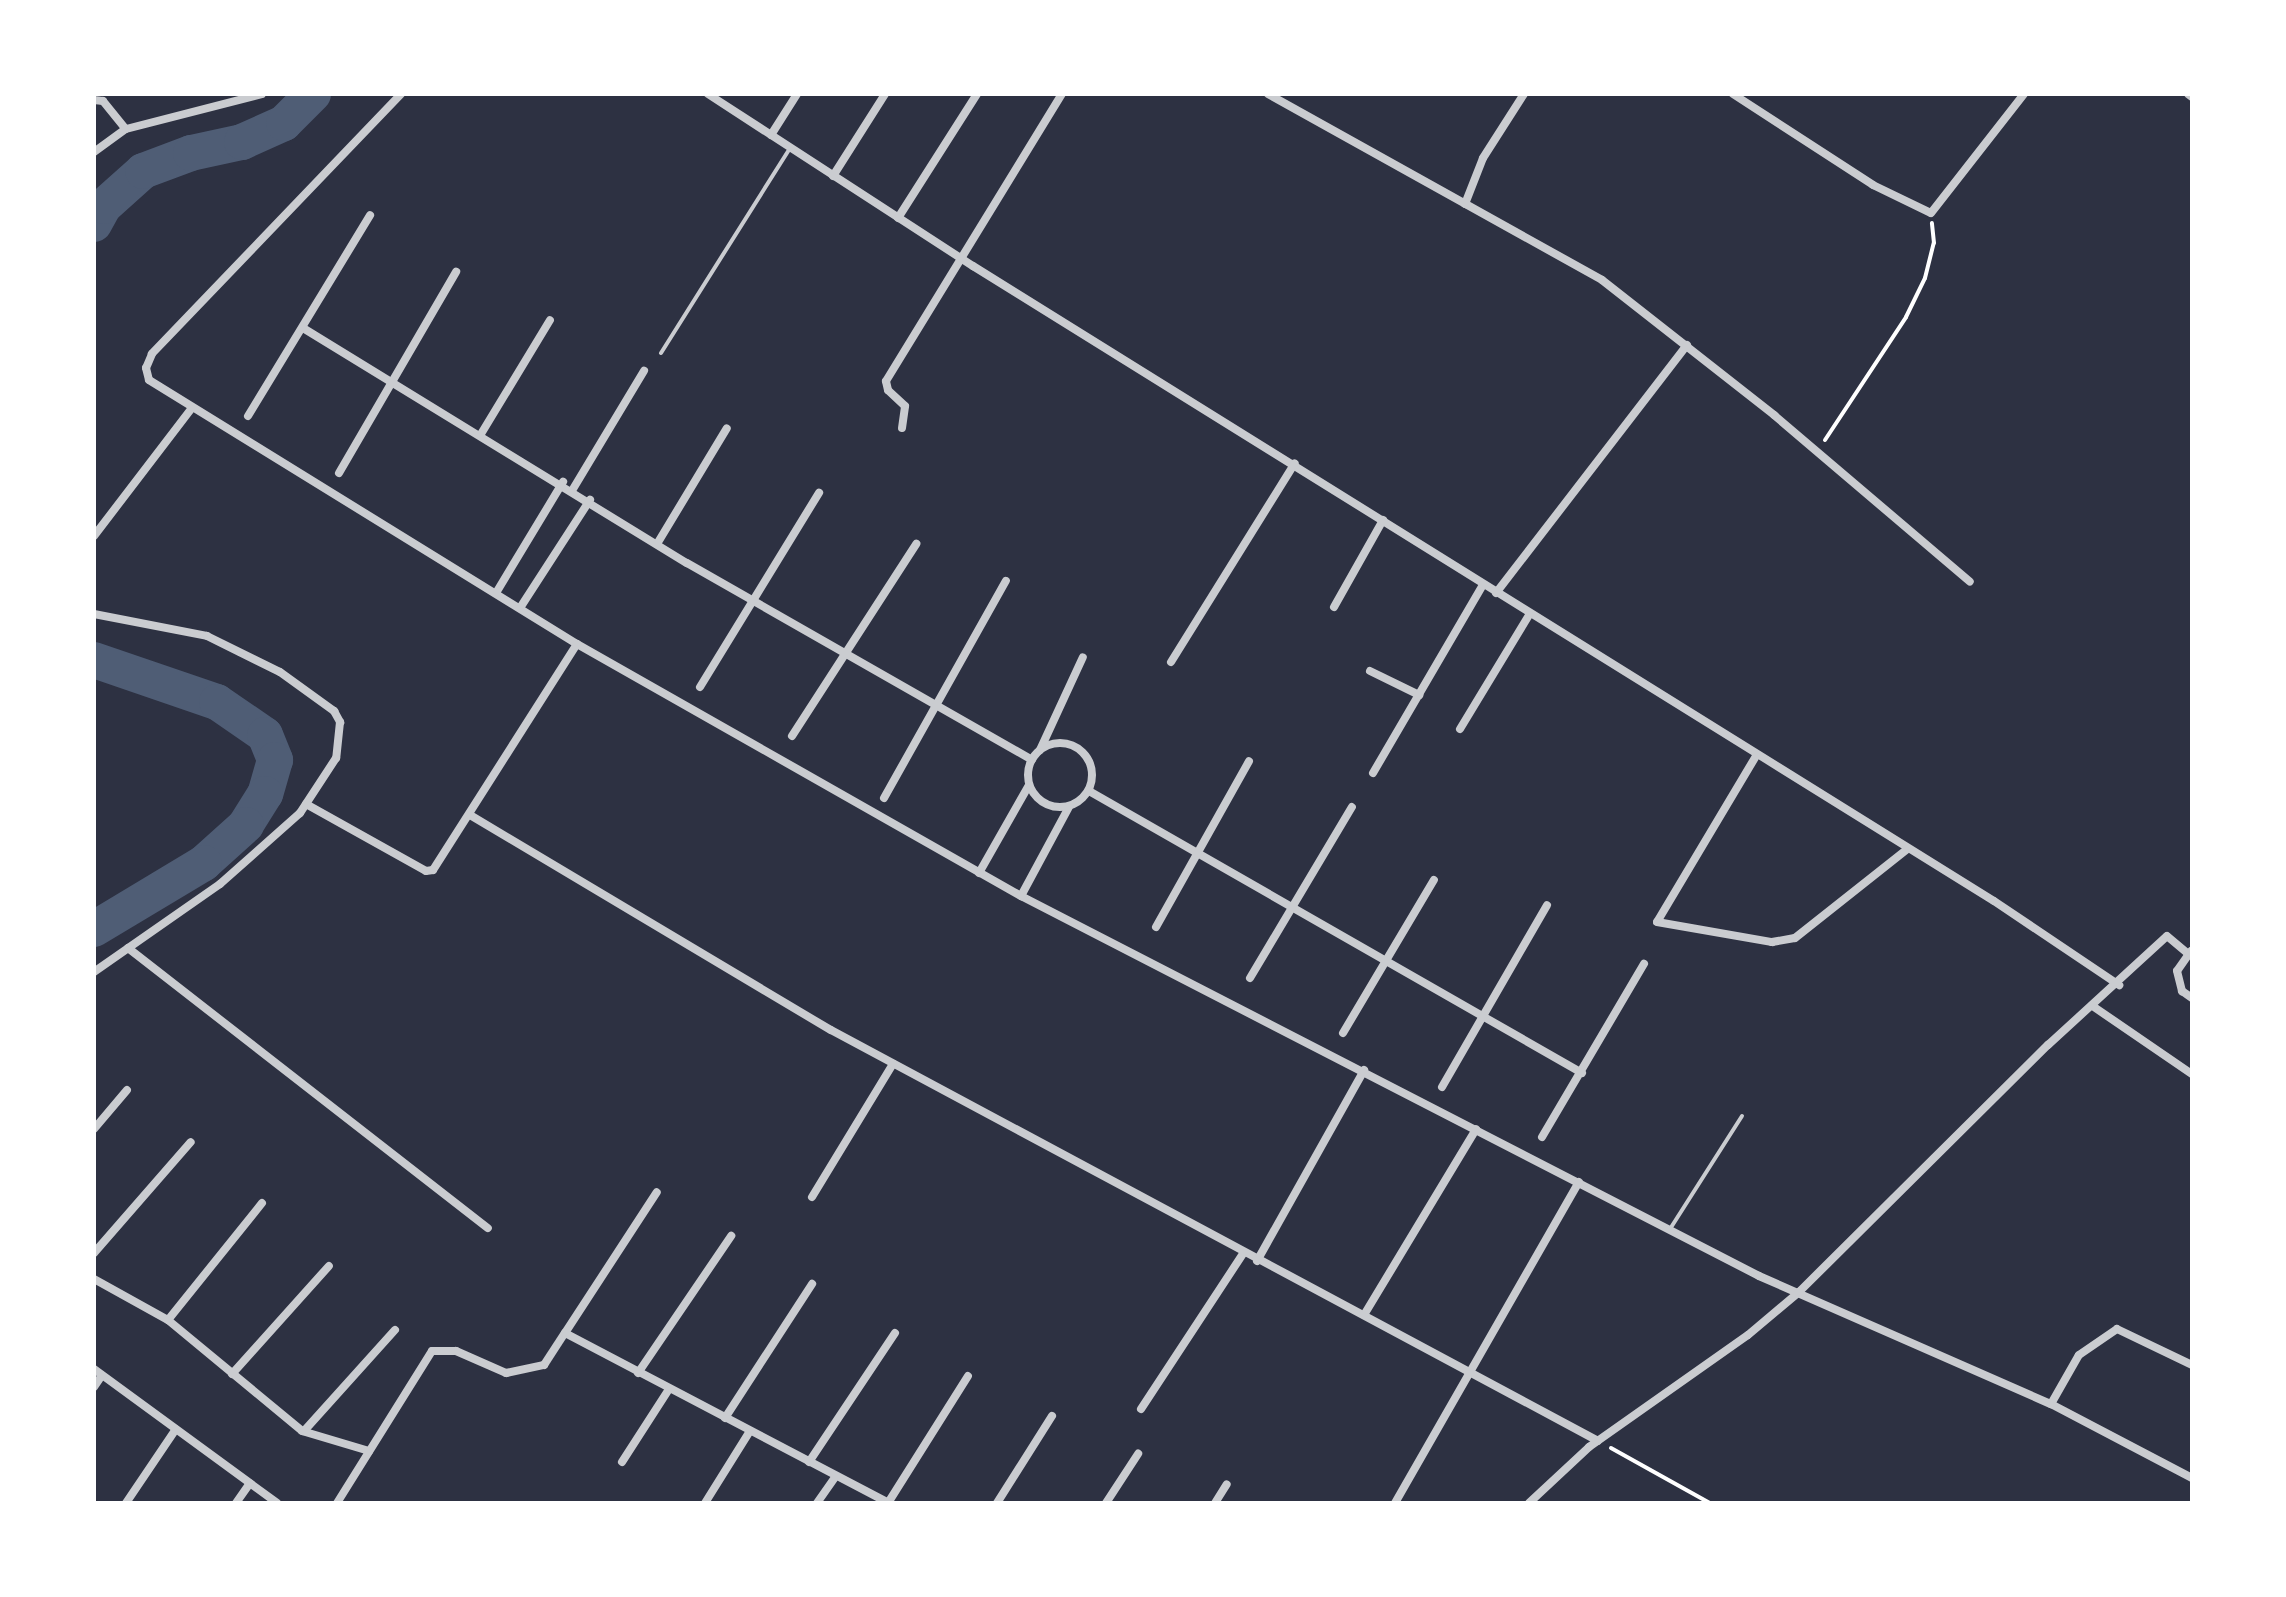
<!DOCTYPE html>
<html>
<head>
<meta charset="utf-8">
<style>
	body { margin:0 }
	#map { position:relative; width:2286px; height:1597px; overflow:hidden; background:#2d3142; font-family:"DejaVu Sans",sans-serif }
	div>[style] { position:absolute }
	.river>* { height:36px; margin:-18px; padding:0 18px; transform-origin:18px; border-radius:18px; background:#4f5d75 }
	.path>* { height:4px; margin:-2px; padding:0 2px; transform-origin:2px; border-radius:2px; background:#fff }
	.service>* { height:4px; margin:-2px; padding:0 2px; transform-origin:2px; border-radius:2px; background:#caccd0 }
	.minor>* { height:8px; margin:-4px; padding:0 4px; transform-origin:4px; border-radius:4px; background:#caccd0 }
	.minor>.ring { margin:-4px; padding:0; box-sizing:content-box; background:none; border:8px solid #caccd0; border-radius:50% }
	span { translate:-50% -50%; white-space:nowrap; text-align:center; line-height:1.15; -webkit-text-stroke:6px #fff; paint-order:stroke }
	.frame { position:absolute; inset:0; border:96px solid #fff; pointer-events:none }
</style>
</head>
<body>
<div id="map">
	<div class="river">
		<i style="left:94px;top:224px;width:21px;rotate:-61deg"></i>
		<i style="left:104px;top:206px;width:52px;rotate:-41.9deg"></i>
		<i style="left:143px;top:171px;width:51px;rotate:-20.6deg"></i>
		<i style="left:191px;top:153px;width:52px;rotate:-12.2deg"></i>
		<i style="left:242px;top:142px;width:46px;rotate:-24.3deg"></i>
		<i style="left:284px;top:123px;width:41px;rotate:-45deg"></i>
		<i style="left:94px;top:660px;width:130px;rotate:18.9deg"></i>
		<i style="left:217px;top:702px;width:58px;rotate:34.5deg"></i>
		<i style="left:265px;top:735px;width:27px;rotate:68deg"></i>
		<i style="left:275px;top:760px;width:35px;rotate:106deg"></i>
		<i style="left:265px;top:794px;width:36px;rotate:122deg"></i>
		<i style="left:246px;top:825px;width:57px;rotate:137.9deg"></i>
		<i style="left:204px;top:863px;width:128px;rotate:149deg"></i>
	</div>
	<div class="path">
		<i style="left:1825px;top:440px;width:147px;rotate:-56.6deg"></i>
		<i style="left:1906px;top:317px;width:43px;rotate:-64deg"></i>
		<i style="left:1925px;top:278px;width:36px;rotate:-76deg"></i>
		<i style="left:1934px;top:243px;width:20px;rotate:-96deg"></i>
		<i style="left:1611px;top:1448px;width:113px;rotate:29.1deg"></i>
	</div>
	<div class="service">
		<i style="left:661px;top:353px;width:242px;rotate:-57.8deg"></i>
		<i style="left:1670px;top:1229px;width:134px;rotate:-57.5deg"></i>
	</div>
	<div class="minor">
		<i style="left:401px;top:94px;width:360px;rotate:133.8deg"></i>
		<i style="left:152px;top:354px;width:15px;rotate:113deg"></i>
		<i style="left:146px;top:368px;width:12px;rotate:76deg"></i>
		<i style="left:149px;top:380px;width:503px;rotate:31.67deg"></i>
		<i style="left:577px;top:644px;width:511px;rotate:29.58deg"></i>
		<i style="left:1021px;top:896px;width:830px;rotate:27.24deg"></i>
		<i style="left:1759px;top:1276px;width:319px;rotate:23.7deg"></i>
		<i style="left:2051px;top:1404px;width:159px;rotate:27.7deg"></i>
		<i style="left:708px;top:94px;width:316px;rotate:33deg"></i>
		<i style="left:973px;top:266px;width:1202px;rotate:31.88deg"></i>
		<i style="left:1994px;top:901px;width:151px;rotate:33.9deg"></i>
		<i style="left:1268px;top:94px;width:382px;rotate:29.1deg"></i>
		<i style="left:1602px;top:280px;width:219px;rotate:38.1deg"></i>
		<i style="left:1774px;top:415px;width:257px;rotate:40.4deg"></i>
		<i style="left:1733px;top:94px;width:167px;rotate:33deg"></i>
		<i style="left:1873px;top:185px;width:64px;rotate:25.8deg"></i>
		<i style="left:1931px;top:213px;width:151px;rotate:-52deg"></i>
		<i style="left:2188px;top:94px;width:5px;rotate:37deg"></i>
		<i style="left:94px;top:100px;width:9px;rotate:6deg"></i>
		<i style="left:103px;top:101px;width:36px;rotate:51deg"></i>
		<i style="left:771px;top:135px;width:49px;rotate:-57.6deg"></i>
		<i style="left:94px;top:152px;width:39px;rotate:-36deg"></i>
		<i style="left:126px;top:129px;width:140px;rotate:-14.4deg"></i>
		<i style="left:833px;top:176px;width:97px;rotate:-57.6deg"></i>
		<i style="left:1465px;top:204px;width:49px;rotate:-68.6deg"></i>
		<i style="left:1483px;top:158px;width:76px;rotate:-57.4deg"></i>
		<i style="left:898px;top:218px;width:147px;rotate:-57.5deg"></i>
		<i style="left:303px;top:328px;width:450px;rotate:31.5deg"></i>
		<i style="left:687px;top:563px;width:397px;rotate:29.7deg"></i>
		<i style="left:248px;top:416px;width:235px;rotate:-58.7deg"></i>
		<i style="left:902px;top:428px;width:22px;rotate:-82deg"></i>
		<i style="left:905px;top:406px;width:23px;rotate:-137deg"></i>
		<i style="left:888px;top:390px;width:9px;rotate:-103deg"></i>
		<i style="left:886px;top:381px;width:337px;rotate:-58.5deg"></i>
		<i style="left:481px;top:434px;width:133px;rotate:-58.8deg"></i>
		<i style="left:339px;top:473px;width:233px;rotate:-59.8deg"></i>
		<i style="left:573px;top:489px;width:138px;rotate:-59deg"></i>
		<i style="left:94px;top:536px;width:160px;rotate:-52.6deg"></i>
		<i style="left:657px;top:544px;width:135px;rotate:-58.9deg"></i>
		<i style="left:496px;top:593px;width:130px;rotate:-58.9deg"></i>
		<i style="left:1496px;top:593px;width:313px;rotate:-52.4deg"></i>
		<i style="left:1334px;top:607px;width:100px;rotate:-60.6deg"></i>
		<i style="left:520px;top:608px;width:129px;rotate:-57.1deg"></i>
		<i style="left:94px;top:614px;width:115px;rotate:11deg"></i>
		<i style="left:207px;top:636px;width:81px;rotate:26.3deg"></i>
		<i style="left:280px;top:672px;width:67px;rotate:35.8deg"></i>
		<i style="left:334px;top:711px;width:13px;rotate:61deg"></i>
		<i style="left:340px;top:722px;width:36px;rotate:96deg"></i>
		<i style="left:336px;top:758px;width:66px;rotate:123.2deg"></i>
		<i style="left:300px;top:813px;width:107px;rotate:138.4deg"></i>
		<i style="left:220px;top:884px;width:154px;rotate:145.1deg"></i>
		<i style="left:1171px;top:662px;width:234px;rotate:-58.1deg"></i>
		<i style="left:1370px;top:671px;width:55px;rotate:26.1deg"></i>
		<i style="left:700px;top:687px;width:228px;rotate:-58.5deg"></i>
		<i style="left:1460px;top:729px;width:133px;rotate:-58.8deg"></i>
		<i style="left:792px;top:736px;width:229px;rotate:-57.1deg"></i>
		<i class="ring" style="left:1028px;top:743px;width:56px;height:56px"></i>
		<i style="left:1040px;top:750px;width:102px;rotate:-65.2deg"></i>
		<i style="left:1756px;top:756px;width:193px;rotate:120.8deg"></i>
		<i style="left:1657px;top:922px;width:117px;rotate:9.9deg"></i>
		<i style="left:1772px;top:942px;width:23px;rotate:-10deg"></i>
		<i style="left:1795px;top:938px;width:142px;rotate:-38.4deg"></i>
		<i style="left:1373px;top:773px;width:218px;rotate:-59.7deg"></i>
		<i style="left:1089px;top:791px;width:568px;rotate:29.77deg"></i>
		<i style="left:884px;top:798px;width:249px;rotate:-60.7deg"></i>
		<i style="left:306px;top:804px;width:137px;rotate:29.2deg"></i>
		<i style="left:426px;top:871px;width:7px;rotate:-8deg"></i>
		<i style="left:433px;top:870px;width:268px;rotate:-57.5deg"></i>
		<i style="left:470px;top:815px;width:420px;rotate:30.8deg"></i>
		<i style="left:831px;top:1030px;width:870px;rotate:28.18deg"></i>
		<i style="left:979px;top:873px;width:101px;rotate:-60.4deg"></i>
		<i style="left:1021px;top:896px;width:101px;rotate:-61.7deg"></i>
		<i style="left:1156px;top:927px;width:190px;rotate:-60.7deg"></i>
		<i style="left:128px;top:948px;width:456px;rotate:37.9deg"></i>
		<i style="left:2191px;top:951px;width:24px;rotate:125deg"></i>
		<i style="left:2177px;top:971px;width:21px;rotate:76deg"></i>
		<i style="left:2182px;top:991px;width:12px;rotate:35deg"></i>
		<i style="left:1250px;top:978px;width:199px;rotate:-59.2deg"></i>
		<i style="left:2094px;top:1007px;width:119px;rotate:34.4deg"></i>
		<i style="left:1343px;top:1033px;width:178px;rotate:-59.3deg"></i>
		<i style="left:1442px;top:1087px;width:210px;rotate:-60deg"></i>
		<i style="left:94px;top:1129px;width:51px;rotate:-49.8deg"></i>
		<i style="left:1542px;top:1137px;width:201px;rotate:-59.5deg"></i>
		<i style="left:812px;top:1197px;width:156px;rotate:-58.7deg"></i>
		<i style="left:94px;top:1253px;width:147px;rotate:-48.9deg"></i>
		<i style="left:1257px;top:1261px;width:219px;rotate:-60.7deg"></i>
		<i style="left:94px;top:1279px;width:85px;rotate:29deg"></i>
		<i style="left:168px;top:1320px;width:174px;rotate:39.6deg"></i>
		<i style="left:302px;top:1431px;width:70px;rotate:16.6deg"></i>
		<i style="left:1364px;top:1315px;width:217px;rotate:-58.9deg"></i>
		<i style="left:168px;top:1320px;width:150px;rotate:-51.2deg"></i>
		<i style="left:565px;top:1333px;width:168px;rotate:-56.9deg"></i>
		<i style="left:94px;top:1369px;width:227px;rotate:36.2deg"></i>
		<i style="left:638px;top:1373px;width:166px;rotate:-55.8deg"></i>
		<i style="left:232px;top:1374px;width:145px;rotate:-48.1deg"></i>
		<i style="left:94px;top:1387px;width:14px;rotate:-56deg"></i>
		<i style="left:2051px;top:1404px;width:56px;rotate:-60.3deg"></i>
		<i style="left:2079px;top:1355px;width:46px;rotate:-34.4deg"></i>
		<i style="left:2117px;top:1329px;width:83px;rotate:25.6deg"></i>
		<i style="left:1141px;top:1409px;width:186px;rotate:-56.7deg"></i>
		<i style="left:725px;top:1418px;width:160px;rotate:-57deg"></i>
		<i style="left:304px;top:1431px;width:136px;rotate:-48deg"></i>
		<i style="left:622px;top:1462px;width:87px;rotate:-57.2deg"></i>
		<i style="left:809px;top:1462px;width:155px;rotate:-56.3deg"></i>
		<i style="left:126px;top:1503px;width:89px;rotate:-56deg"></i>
		<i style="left:236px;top:1503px;width:24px;rotate:-55deg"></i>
		<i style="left:337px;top:1503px;width:179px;rotate:-58deg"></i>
		<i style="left:432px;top:1351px;width:24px"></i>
		<i style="left:456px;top:1351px;width:55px;rotate:23.7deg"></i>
		<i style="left:506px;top:1373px;width:39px;rotate:-12deg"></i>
		<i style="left:544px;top:1365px;width:38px;rotate:-57deg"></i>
		<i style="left:565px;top:1333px;width:366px;rotate:27.7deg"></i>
		<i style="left:705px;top:1503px;width:85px;rotate:-58deg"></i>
		<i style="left:817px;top:1503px;width:33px;rotate:-55deg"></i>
		<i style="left:888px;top:1503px;width:150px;rotate:-57.8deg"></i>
		<i style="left:997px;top:1503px;width:103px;rotate:-57.7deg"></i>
		<i style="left:1106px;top:1503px;width:59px;rotate:-56.9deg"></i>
		<i style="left:1215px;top:1503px;width:22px;rotate:-58deg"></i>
		<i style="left:1395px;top:1503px;width:370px;rotate:-60.2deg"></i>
		<i style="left:1529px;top:1503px;width:82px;rotate:-43deg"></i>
		<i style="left:1589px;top:1447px;width:194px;rotate:-35.2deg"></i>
		<i style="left:1748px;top:1335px;width:67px;rotate:-40.1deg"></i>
		<i style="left:1799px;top:1292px;width:351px;rotate:-44.8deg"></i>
		<i style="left:2048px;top:1045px;width:161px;rotate:-42.5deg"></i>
		<i style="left:2167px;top:936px;width:26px;rotate:40deg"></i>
	</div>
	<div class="frame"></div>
</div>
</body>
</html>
